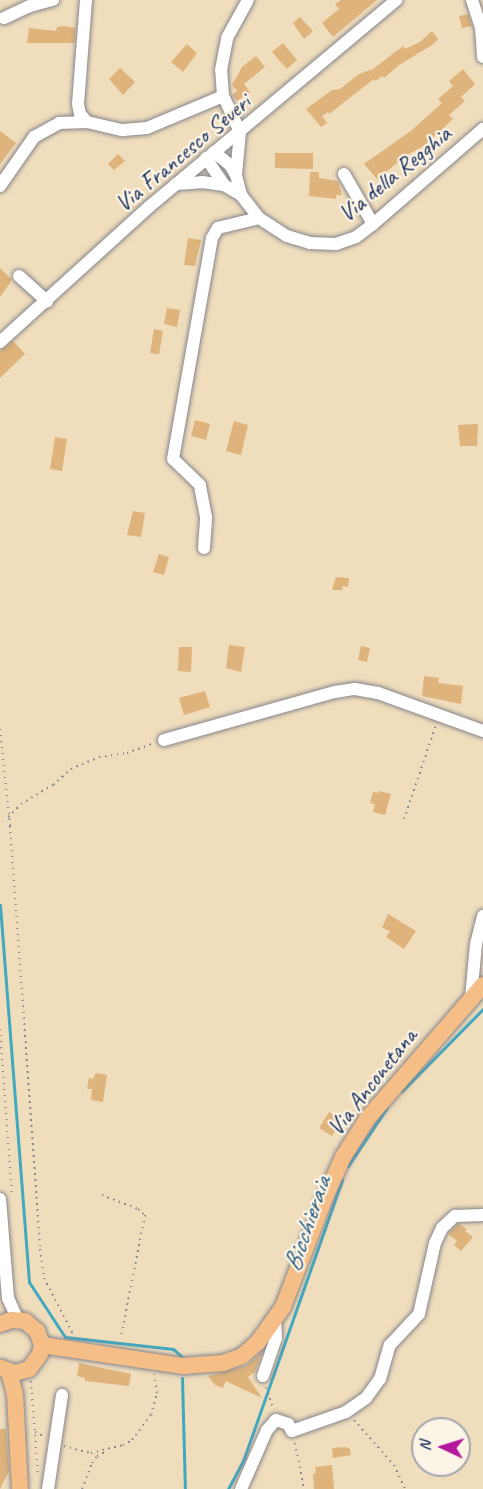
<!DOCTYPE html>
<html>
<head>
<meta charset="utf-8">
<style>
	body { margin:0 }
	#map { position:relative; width:483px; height:1489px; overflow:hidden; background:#f0ddbc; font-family:Caveat,sans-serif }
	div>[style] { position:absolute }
	.stream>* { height:3px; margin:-1.5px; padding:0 1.5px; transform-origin:1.5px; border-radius:1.5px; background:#40a9c0 }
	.building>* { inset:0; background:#deb37c }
	.path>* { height:2px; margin-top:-1px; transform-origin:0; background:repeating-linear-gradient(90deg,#86868d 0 1.5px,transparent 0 6px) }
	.roads { filter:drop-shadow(0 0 2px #86868d) drop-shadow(0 0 2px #86868d) }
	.minor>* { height:12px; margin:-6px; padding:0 6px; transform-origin:6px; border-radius:6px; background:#fff }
	.major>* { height:16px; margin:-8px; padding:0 8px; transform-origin:8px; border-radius:8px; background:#f6be87 }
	span { translate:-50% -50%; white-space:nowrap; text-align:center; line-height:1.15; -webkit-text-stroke:4.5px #fcf5e5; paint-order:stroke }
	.street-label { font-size:24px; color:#1b2f5e }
	.water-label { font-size:26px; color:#285a80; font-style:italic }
	.north { position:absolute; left:411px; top:1417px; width:60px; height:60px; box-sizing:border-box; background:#fcf5e5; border:2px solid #a2a6af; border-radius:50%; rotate:274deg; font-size:16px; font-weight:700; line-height:24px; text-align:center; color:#1b2f5e }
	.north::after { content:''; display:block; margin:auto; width:21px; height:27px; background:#b5179e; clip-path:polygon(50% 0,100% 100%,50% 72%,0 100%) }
</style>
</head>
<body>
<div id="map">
	<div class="stream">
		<i style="left:0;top:905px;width:378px;rotate:85.6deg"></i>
		<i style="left:29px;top:1282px;width:66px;rotate:56.8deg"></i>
		<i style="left:65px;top:1337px;width:109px;rotate:6.3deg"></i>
		<i style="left:173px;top:1349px;width:11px;rotate:41deg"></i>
		<i style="left:402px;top:1091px;width:115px;rotate:-45.4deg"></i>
		<i style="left:348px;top:1166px;width:69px;rotate:-56.3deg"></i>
		<i style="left:182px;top:1378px;width:111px;rotate:88.5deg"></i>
		<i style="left:228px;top:1489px;width:32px;rotate:-62deg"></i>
		<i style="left:243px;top:1461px;width:298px;rotate:-70.6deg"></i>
	</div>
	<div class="building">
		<i style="clip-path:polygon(341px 0,377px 0,333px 37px,322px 23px,339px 9px,335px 4px)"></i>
		<i style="clip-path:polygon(468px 14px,472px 26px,462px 28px,459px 16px)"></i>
		<i style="clip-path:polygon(300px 17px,313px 31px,304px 39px,293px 23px)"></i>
		<i style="clip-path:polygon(63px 26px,76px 28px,74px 43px,27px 43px,29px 28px,56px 31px,57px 27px)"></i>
		<i style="clip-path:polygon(432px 31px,438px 39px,432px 45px,399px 65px,384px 78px,382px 76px,376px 81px,374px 79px,329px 114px,328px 112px,322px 116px,327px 123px,321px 127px,306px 109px,332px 90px,340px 89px,359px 74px,373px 69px,403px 46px,405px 49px,420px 42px)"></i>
		<i style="clip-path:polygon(283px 43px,297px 60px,287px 69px,272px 52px)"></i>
		<i style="clip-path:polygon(187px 44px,197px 53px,183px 72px,171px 62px)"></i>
		<i style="clip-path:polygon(256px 56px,265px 67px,244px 84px,250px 92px,237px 101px,232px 95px,237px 91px,232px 85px,242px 67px)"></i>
		<i style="clip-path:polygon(120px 68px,135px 82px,123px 95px,109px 79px)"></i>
		<i style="clip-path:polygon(463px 69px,475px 84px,461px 97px,465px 101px,449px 115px,453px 119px,424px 146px,407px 155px,377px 179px,364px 164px,412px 130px,442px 103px,438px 99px,453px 86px,449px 81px)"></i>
		<i style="clip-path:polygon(0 131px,16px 143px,0 164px)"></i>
		<i style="clip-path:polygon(275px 153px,313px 153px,313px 169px,275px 168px)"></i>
		<i style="clip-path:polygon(118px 154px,125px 161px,114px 170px,108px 164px)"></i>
		<i style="clip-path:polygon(310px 172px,319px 172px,319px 178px,338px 181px,342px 195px,336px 195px,336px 199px,309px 196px)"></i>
		<i style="clip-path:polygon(188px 238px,201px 240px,195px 266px,184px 265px)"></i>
		<i style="clip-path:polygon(0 268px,12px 280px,0 297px)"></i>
		<i style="clip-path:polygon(167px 308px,180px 310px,177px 327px,164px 324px)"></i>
		<i style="clip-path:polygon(154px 329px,163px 331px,159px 354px,150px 353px)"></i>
		<i style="clip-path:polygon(13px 341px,25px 354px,0 378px,0 351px)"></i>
		<i style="clip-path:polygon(195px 420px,210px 424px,206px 440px,191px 436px)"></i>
		<i style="clip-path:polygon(234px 421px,248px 425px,241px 455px,226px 451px)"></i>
		<i style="clip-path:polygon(478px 424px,477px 446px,460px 446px,458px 425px)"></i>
		<i style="clip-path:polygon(55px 437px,67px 439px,62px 471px,50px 469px)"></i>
		<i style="clip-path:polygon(133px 511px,145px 513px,141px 537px,127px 535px)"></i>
		<i style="clip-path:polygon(159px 554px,169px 557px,164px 575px,153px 572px)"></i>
		<i style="clip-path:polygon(336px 577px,349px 578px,348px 587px,343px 586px,342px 590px,332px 590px)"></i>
		<i style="clip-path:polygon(229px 645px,245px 647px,241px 672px,226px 668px)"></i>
		<i style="clip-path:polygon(361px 646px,370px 648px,367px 662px,358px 660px)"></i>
		<i style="clip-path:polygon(179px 647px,192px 647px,191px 672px,178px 671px)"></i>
		<i style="clip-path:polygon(424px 676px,439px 678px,438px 683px,463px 686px,461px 704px,422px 696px)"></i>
		<i style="clip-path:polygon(205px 691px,210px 707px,184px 715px,179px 698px)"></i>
		<i style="clip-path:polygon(379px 791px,391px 794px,385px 815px,373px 812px,375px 804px,370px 803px,373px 792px,378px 793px)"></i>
		<i style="clip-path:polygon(388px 914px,416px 931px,404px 949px,386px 937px,390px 931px,382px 928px)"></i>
		<i style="clip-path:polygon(96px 1073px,107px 1075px,103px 1102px,91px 1100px,92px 1089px,87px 1089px,89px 1078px,93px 1079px)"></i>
		<i style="clip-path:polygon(329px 1112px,342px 1120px,332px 1136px,319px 1128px)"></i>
		<i style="clip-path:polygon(458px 1224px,467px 1229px,465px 1231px,473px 1237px,461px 1251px,454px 1245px,457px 1241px,448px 1234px)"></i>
		<i style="clip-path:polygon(262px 1352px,255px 1372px,248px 1377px,262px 1398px,226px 1381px,223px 1388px,215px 1385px,208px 1376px,246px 1366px)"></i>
		<i style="clip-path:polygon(79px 1363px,131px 1374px,129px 1386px,85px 1381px,85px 1378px,77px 1376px)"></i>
		<i style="clip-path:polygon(0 1429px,6px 1429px,9px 1471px,0 1489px)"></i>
		<i style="clip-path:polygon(346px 1447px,350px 1449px,351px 1455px,333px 1458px,332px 1448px)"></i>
		<i style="clip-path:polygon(332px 1465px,334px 1489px,314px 1489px,313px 1474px,316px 1473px,315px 1467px)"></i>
	</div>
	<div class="path">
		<i style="left:0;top:729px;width:98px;rotate:84.1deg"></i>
		<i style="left:10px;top:826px;width:424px;rotate:85.9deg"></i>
		<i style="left:40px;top:1249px;width:29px;rotate:82deg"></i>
		<i style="left:44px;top:1278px;width:61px;rotate:62.6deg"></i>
		<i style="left:72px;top:1332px;width:3px;rotate:108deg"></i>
		<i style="left:8px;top:817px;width:18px;rotate:-45deg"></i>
		<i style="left:21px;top:804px;width:37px;rotate:-31deg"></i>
		<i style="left:53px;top:785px;width:24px;rotate:-42deg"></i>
		<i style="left:71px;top:769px;width:30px;rotate:-23deg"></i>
		<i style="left:99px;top:757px;width:28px;rotate:-8deg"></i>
		<i style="left:127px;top:753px;width:30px;rotate:-20deg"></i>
		<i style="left:404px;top:819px;width:99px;rotate:-71.2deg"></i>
		<i style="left:0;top:1029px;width:168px;rotate:85.9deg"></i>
		<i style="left:102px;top:1195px;width:39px;rotate:21deg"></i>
		<i style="left:138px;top:1209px;width:9px;rotate:41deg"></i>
		<i style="left:145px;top:1215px;width:123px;rotate:101.2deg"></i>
		<i style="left:31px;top:1381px;width:96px;rotate:85.8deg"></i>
		<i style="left:266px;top:1387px;width:24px;rotate:71deg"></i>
		<i style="left:354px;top:1420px;width:60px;rotate:48.4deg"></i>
		<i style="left:394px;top:1465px;width:26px;rotate:65deg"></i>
		<i style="left:35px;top:1432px;width:12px;rotate:24deg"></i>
		<i style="left:295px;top:1443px;width:47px;rotate:78.9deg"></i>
		<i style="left:64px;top:1446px;width:28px;rotate:15deg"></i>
		<i style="left:91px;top:1453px;width:33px;rotate:-14deg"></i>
		<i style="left:123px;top:1445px;width:10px;rotate:-29deg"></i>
		<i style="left:132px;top:1440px;width:31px;rotate:-53deg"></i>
		<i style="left:151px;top:1415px;width:23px;rotate:-75deg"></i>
		<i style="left:157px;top:1393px;width:19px;rotate:-99deg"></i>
		<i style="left:82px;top:1489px;width:28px;rotate:-69deg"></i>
		<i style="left:92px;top:1463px;width:9px;rotate:-54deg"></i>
		<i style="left:97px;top:1456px;width:11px;rotate:-27deg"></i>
	</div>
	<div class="roads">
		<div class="minor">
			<i style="left:86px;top:0;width:104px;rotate:94.4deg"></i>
			<i style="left:78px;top:104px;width:10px;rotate:79deg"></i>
			<i style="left:80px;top:114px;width:11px;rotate:49deg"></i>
			<i style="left:87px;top:122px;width:37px;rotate:13deg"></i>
			<i style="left:123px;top:130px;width:24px;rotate:-5deg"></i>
			<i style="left:147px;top:128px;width:82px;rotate:-22.8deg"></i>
			<i style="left:472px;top:0;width:28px;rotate:72deg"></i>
			<i style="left:481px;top:27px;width:30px;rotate:86deg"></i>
			<i style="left:4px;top:18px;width:29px;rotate:-25deg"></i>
			<i style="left:30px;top:6px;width:24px;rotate:-15deg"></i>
			<i style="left:214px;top:152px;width:21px;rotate:39deg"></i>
			<i style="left:230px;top:165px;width:12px;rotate:59deg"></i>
			<i style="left:206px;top:158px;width:32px;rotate:56deg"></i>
			<i style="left:344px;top:174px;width:58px;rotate:59.9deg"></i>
			<i style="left:176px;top:184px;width:26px;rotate:-4deg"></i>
			<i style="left:202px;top:182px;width:22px;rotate:8deg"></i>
			<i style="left:224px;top:185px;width:20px;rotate:30deg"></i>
			<i style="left:241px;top:195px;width:29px;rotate:52deg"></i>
			<i style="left:259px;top:218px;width:33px;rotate:33deg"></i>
			<i style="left:287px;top:236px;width:24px;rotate:17deg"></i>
			<i style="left:310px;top:243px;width:26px;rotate:2deg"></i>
			<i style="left:336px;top:244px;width:21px;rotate:-19deg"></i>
			<i style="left:356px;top:237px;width:20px;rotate:-37deg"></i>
			<i style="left:372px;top:225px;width:147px;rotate:-40.9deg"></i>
			<i style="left:0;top:186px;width:60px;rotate:-55.2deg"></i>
			<i style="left:34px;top:137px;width:29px;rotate:-29deg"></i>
			<i style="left:59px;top:123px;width:28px;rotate:-2deg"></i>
			<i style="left:241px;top:195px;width:21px;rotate:-104deg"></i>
			<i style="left:236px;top:175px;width:43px;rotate:-84.7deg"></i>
			<i style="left:240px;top:132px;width:40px;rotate:-115deg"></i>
			<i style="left:223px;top:96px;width:26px;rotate:-94deg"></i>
			<i style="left:221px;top:70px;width:33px;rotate:-79deg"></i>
			<i style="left:227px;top:38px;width:43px;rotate:-61.1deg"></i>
			<i style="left:19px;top:276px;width:38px;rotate:42deg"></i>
			<i style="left:0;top:342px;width:202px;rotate:-42.2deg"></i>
			<i style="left:150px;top:206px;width:321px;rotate:-39.9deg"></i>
			<i style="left:204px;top:548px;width:31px;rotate:-86deg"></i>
			<i style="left:206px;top:517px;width:33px;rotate:-101deg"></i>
			<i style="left:200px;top:485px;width:37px;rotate:-136deg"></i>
			<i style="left:173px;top:459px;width:224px;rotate:-80deg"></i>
			<i style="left:212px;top:238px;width:12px;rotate:-59deg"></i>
			<i style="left:218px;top:228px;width:42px;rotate:-13.7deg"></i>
			<i style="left:164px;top:740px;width:178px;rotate:-15.7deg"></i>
			<i style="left:335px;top:692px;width:20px;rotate:-9deg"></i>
			<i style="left:355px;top:689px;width:23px;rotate:10deg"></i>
			<i style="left:378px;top:693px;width:112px;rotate:19.9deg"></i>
			<i style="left:471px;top:998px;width:54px;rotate:-84.7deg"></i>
			<i style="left:476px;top:944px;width:29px;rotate:-76deg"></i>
			<i style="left:0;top:1199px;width:99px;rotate:85.4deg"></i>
			<i style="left:8px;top:1298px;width:24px;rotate:66deg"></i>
			<i style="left:263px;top:1376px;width:40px;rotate:-71.1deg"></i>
			<i style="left:276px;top:1338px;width:17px;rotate:-93deg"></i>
			<i style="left:48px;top:1489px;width:95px;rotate:-81.5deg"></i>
			<i style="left:241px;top:1489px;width:64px;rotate:-66.2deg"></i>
			<i style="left:267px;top:1430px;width:13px;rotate:-48deg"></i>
			<i style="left:276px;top:1420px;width:13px;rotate:18deg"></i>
			<i style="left:288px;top:1424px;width:8px;rotate:60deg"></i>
			<i style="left:292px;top:1431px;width:57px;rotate:-19.4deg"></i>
			<i style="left:346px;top:1412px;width:24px;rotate:-35deg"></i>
			<i style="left:366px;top:1398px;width:24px;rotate:-54deg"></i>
			<i style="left:380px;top:1379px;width:35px;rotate:-74deg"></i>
			<i style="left:390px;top:1345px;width:42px;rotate:-46.9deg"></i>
			<i style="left:419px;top:1314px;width:73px;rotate:-77.3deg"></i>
			<i style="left:435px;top:1243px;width:17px;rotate:-65deg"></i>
			<i style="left:442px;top:1228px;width:18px;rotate:-43deg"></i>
			<i style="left:455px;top:1216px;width:28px;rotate:-2deg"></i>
		</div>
		<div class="major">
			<i style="left:0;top:1324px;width:12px;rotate:-20deg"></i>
			<i style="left:11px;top:1320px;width:14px;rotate:4deg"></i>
			<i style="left:25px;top:1321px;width:16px;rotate:40deg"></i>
			<i style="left:37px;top:1331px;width:15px;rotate:70deg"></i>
			<i style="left:42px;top:1345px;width:9px;rotate:103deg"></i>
			<i style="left:40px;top:1354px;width:19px;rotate:126deg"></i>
			<i style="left:29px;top:1369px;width:15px;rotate:164deg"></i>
			<i style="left:15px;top:1373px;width:15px;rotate:-160deg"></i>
			<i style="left:42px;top:1345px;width:143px;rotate:8.5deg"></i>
			<i style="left:183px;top:1366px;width:40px;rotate:-4.3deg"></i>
			<i style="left:223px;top:1363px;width:20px;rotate:-20deg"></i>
			<i style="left:242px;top:1356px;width:21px;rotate:-41deg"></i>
			<i style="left:258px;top:1342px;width:43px;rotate:-54.5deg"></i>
			<i style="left:283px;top:1307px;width:120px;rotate:-69deg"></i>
			<i style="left:326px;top:1195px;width:42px;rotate:-65.9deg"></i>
			<i style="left:343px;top:1157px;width:45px;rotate:-57.7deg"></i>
			<i style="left:367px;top:1119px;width:177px;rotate:-49.1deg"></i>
			<i style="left:9px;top:1372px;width:23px;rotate:75deg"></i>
			<i style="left:15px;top:1394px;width:95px;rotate:87deg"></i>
		</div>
	</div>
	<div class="street-label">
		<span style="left:183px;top:153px;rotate:-40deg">Via Francesco Severi</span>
		<span style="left:395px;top:174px;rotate:-39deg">Via della Regghia</span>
		<span style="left:372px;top:1082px;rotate:-52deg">Via Anconetana</span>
	</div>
	<div class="water-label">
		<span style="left:307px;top:1224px;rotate:-71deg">Bicchieraia</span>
	</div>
	<div class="north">N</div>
</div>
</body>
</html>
